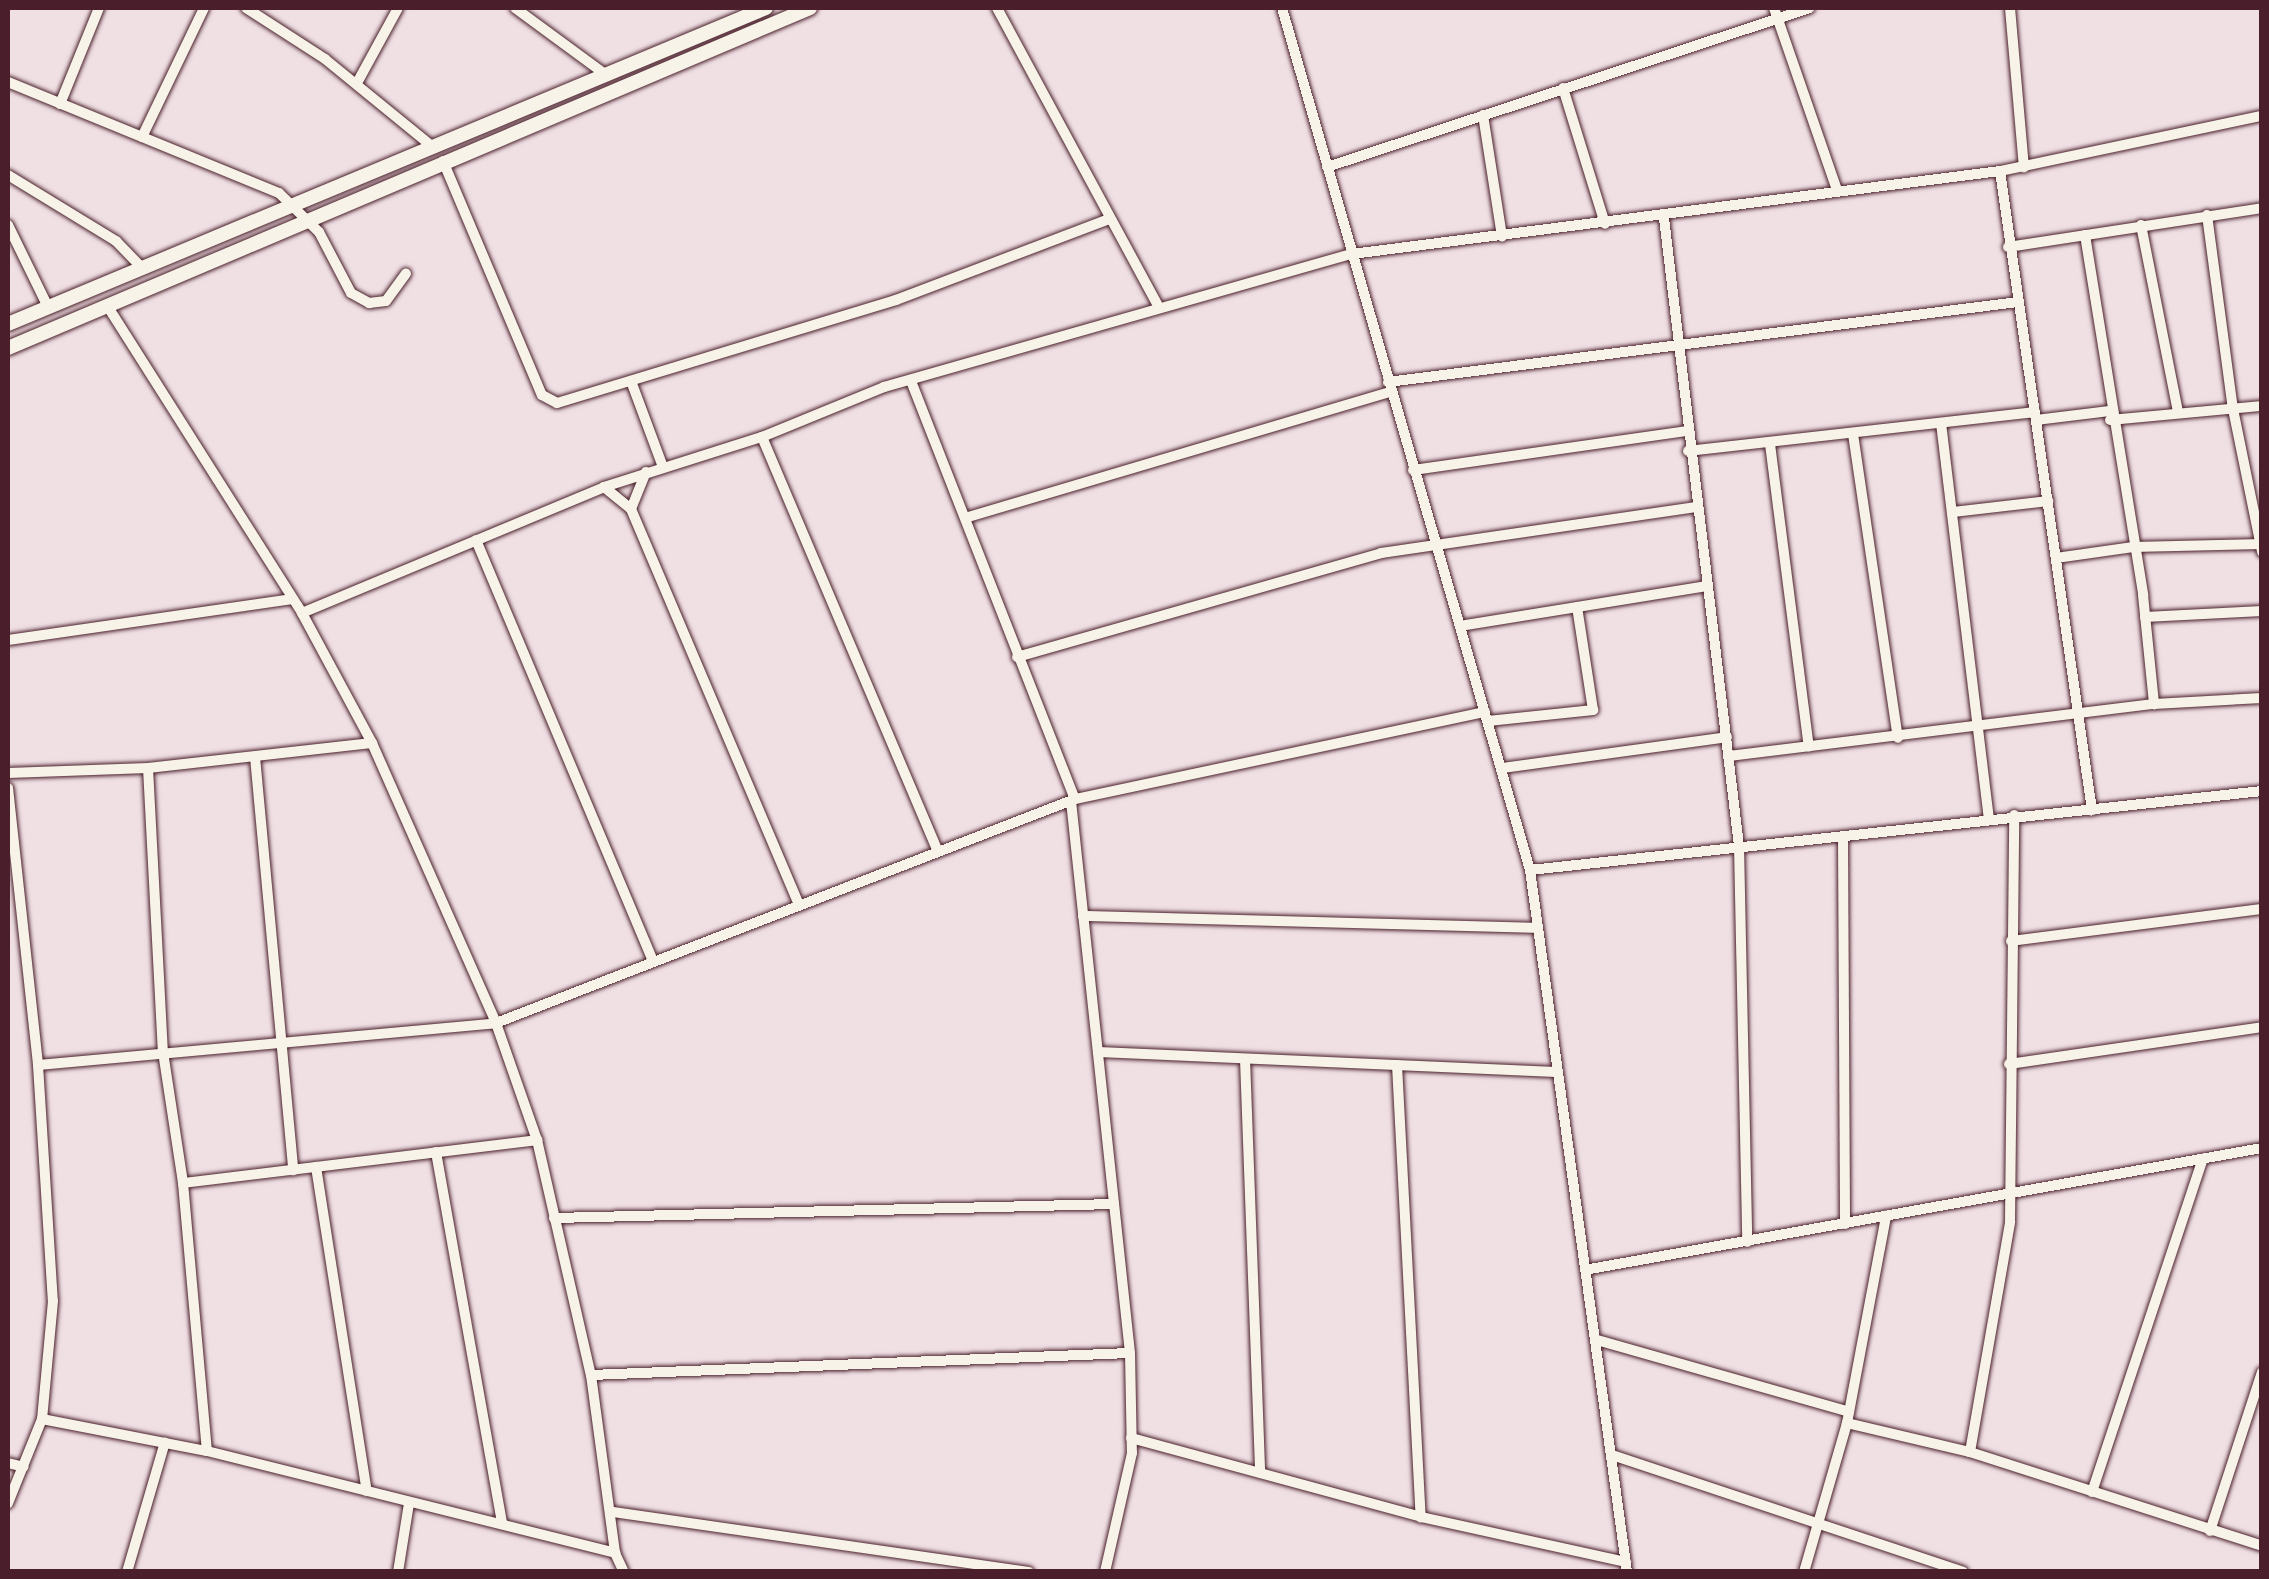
<!DOCTYPE html>
<html>
<head>
<meta charset="utf-8">
<style>
	body { margin:0 }
	#map { position:relative; width:2269px; height:1579px; overflow:hidden; background:#f0e0e4; font-family:Delius,sans-serif }
	div>[style] { position:absolute }
	.roads { filter:drop-shadow(0 0 2px #4a1f2b) drop-shadow(0 0 2px #4a1f2b) }
	.minor>* { height:10px; margin:-5px; padding:0 5px; transform-origin:5px; border-radius:5px; background:#f7f3e8 }
	.major>* { height:14px; margin:-7px; padding:0 7px; transform-origin:7px; border-radius:7px; background:#f7f3e8 }
	span { translate:-50% -50%; white-space:nowrap; text-align:center; line-height:1.15; -webkit-text-stroke:8px #f7f3e8; paint-order:stroke }
	.frame { position:absolute; inset:0; border:10px solid #4a1f2b; pointer-events:none }
</style>
</head>
<body>
<div id="map">
	<div class="roads">
		<div class="minor">
			<i style="left:246px;top:8px;width:94px;rotate:32.8deg"></i>
			<i style="left:325px;top:59px;width:141px;rotate:39.2deg"></i>
			<i style="left:515px;top:8px;width:112px;rotate:36.3deg"></i>
			<i style="left:997px;top:8px;width:340px;rotate:61.6deg"></i>
			<i style="left:1282px;top:8px;width:897px;rotate:73.95deg"></i>
			<i style="left:1530px;top:870px;width:709px;rotate:82.13deg"></i>
			<i style="left:1774px;top:8px;width:193px;rotate:70.9deg"></i>
			<i style="left:2010px;top:8px;width:160px;rotate:85deg"></i>
			<i style="left:8px;top:82px;width:293px;rotate:22.3deg"></i>
			<i style="left:279px;top:193px;width:56px;rotate:44.3deg"></i>
			<i style="left:319px;top:232px;width:69px;rotate:62.3deg"></i>
			<i style="left:351px;top:293px;width:21px;rotate:29deg"></i>
			<i style="left:369px;top:303px;width:17px;rotate:-7deg"></i>
			<i style="left:386px;top:301px;width:34px;rotate:-54deg"></i>
			<i style="left:357px;top:83px;width:85px;rotate:-61.3deg"></i>
			<i style="left:1563px;top:88px;width:142px;rotate:72.8deg"></i>
			<i style="left:60px;top:104px;width:104px;rotate:-67.9deg"></i>
			<i style="left:1483px;top:115px;width:123px;rotate:81.1deg"></i>
			<i style="left:142px;top:137px;width:143px;rotate:-64.3deg"></i>
			<i style="left:443px;top:161px;width:254px;rotate:67.1deg"></i>
			<i style="left:542px;top:395px;width:17px;rotate:28deg"></i>
			<i style="left:557px;top:403px;width:354px;rotate:-16.9deg"></i>
			<i style="left:896px;top:300px;width:228px;rotate:-20.8deg"></i>
			<i style="left:1327px;top:167px;width:508px;rotate:-18.22deg"></i>
			<i style="left:2000px;top:171px;width:646px;rotate:81.81deg"></i>
			<i style="left:8px;top:175px;width:127px;rotate:31.4deg"></i>
			<i style="left:116px;top:241px;width:39px;rotate:46deg"></i>
			<i style="left:2207px;top:215px;width:196px;rotate:82.4deg"></i>
			<i style="left:2233px;top:409px;width:146px;rotate:78.5deg"></i>
			<i style="left:1664px;top:218px;width:632px;rotate:83.19deg"></i>
			<i style="left:1739px;top:846px;width:396px;rotate:88.8deg"></i>
			<i style="left:8px;top:225px;width:91px;rotate:64deg"></i>
			<i style="left:2141px;top:225px;width:191px;rotate:78.8deg"></i>
			<i style="left:2085px;top:235px;width:365px;rotate:80.8deg"></i>
			<i style="left:2143px;top:595px;width:110px;rotate:84.2deg"></i>
			<i style="left:2008px;top:247px;width:257px;rotate:-8.7deg"></i>
			<i style="left:108px;top:307px;width:362px;rotate:57.6deg"></i>
			<i style="left:302px;top:613px;width:148px;rotate:61.7deg"></i>
			<i style="left:372px;top:743px;width:306px;rotate:66.1deg"></i>
			<i style="left:496px;top:1023px;width:124px;rotate:70.7deg"></i>
			<i style="left:537px;top:1140px;width:241px;rotate:77.1deg"></i>
			<i style="left:591px;top:1375px;width:180px;rotate:82.3deg"></i>
			<i style="left:615px;top:1553px;width:21px;rotate:65deg"></i>
			<i style="left:631px;top:381px;width:92px;rotate:69.6deg"></i>
			<i style="left:911px;top:381px;width:449px;rotate:68.6deg"></i>
			<i style="left:1388px;top:382px;width:635px;rotate:-7.24deg"></i>
			<i style="left:2036px;top:420px;width:74px;rotate:-7deg"></i>
			<i style="left:2110px;top:420px;width:153px;rotate:-5.3deg"></i>
			<i style="left:1941px;top:423px;width:398px;rotate:83.1deg"></i>
			<i style="left:1853px;top:434px;width:307px;rotate:81.6deg"></i>
			<i style="left:762px;top:437px;width:450px;rotate:67deg"></i>
			<i style="left:1770px;top:444px;width:305px;rotate:82.7deg"></i>
			<i style="left:1688px;top:451px;width:349px;rotate:-6.4deg"></i>
			<i style="left:1413px;top:470px;width:276px;rotate:-8.1deg"></i>
			<i style="left:604px;top:487px;width:35px;rotate:39deg"></i>
			<i style="left:631px;top:509px;width:430px;rotate:67deg"></i>
			<i style="left:631px;top:509px;width:40px;rotate:-68deg"></i>
			<i style="left:1953px;top:512px;width:96px;rotate:-6.6deg"></i>
			<i style="left:968px;top:517px;width:441px;rotate:-16.5deg"></i>
			<i style="left:476px;top:540px;width:457px;rotate:67.2deg"></i>
			<i style="left:2056px;top:558px;width:78px;rotate:-8.1deg"></i>
			<i style="left:2133px;top:547px;width:129px;rotate:-1.3deg"></i>
			<i style="left:302px;top:613px;width:327px;rotate:-22.6deg"></i>
			<i style="left:604px;top:487px;width:166px;rotate:-17.6deg"></i>
			<i style="left:762px;top:437px;width:132px;rotate:-22.3deg"></i>
			<i style="left:884px;top:387px;width:487px;rotate:-15.9deg"></i>
			<i style="left:1352px;top:254px;width:653px;rotate:-7.3deg"></i>
			<i style="left:2000px;top:171px;width:268px;rotate:-11.9deg"></i>
			<i style="left:2145px;top:617px;width:117px;rotate:-2.9deg"></i>
			<i style="left:1460px;top:626px;width:250px;rotate:-9.2deg"></i>
			<i style="left:8px;top:640px;width:286px;rotate:-8.2deg"></i>
			<i style="left:1017px;top:657px;width:379px;rotate:-15.9deg"></i>
			<i style="left:1381px;top:553px;width:317px;rotate:-8.3deg"></i>
			<i style="left:1488px;top:721px;width:106px;rotate:-6deg"></i>
			<i style="left:1593px;top:710px;width:104px;rotate:-98.8deg"></i>
			<i style="left:1729px;top:756px;width:428px;rotate:-7deg"></i>
			<i style="left:2154px;top:704px;width:108px;rotate:-3.2deg"></i>
			<i style="left:255px;top:757px;width:415px;rotate:84.7deg"></i>
			<i style="left:148px;top:768px;width:284px;rotate:87deg"></i>
			<i style="left:163px;top:1052px;width:133px;rotate:81.3deg"></i>
			<i style="left:183px;top:1183px;width:269px;rotate:84.9deg"></i>
			<i style="left:1502px;top:768px;width:227px;rotate:-7.8deg"></i>
			<i style="left:8px;top:773px;width:140px;rotate:-2deg"></i>
			<i style="left:148px;top:768px;width:225px;rotate:-6.4deg"></i>
			<i style="left:8px;top:788px;width:279px;rotate:83.8deg"></i>
			<i style="left:38px;top:1065px;width:236px;rotate:86.4deg"></i>
			<i style="left:53px;top:1301px;width:119px;rotate:95.3deg"></i>
			<i style="left:42px;top:1419px;width:91px;rotate:112deg"></i>
			<i style="left:1071px;top:801px;width:555px;rotate:83.9deg"></i>
			<i style="left:1130px;top:1353px;width:100px;rotate:88.9deg"></i>
			<i style="left:1132px;top:1453px;width:122px;rotate:102.8deg"></i>
			<i style="left:1843px;top:836px;width:388px;rotate:89.7deg"></i>
			<i style="left:1530px;top:870px;width:736px;rotate:-6.16deg"></i>
			<i style="left:1083px;top:916px;width:454px;rotate:1.5deg"></i>
			<i style="left:2011px;top:941px;width:253px;rotate:-7.3deg"></i>
			<i style="left:1098px;top:1052px;width:459px;rotate:2.5deg"></i>
			<i style="left:1245px;top:1059px;width:414px;rotate:87.9deg"></i>
			<i style="left:2009px;top:1064px;width:256px;rotate:-8.3deg"></i>
			<i style="left:38px;top:1065px;width:460px;rotate:-5.2deg"></i>
			<i style="left:496px;top:1023px;width:621px;rotate:-21.15deg"></i>
			<i style="left:1075px;top:799px;width:419px;rotate:-12deg"></i>
			<i style="left:1397px;top:1065px;width:453px;rotate:87deg"></i>
			<i style="left:436px;top:1152px;width:377px;rotate:79.9deg"></i>
			<i style="left:316px;top:1167px;width:328px;rotate:81.1deg"></i>
			<i style="left:183px;top:1183px;width:357px;rotate:-6.9deg"></i>
			<i style="left:554px;top:1218px;width:560px;rotate:-1.43deg"></i>
			<i style="left:1590px;top:1269px;width:683px;rotate:-10.21deg"></i>
			<i style="left:1597px;top:1340px;width:262px;rotate:15.9deg"></i>
			<i style="left:591px;top:1375px;width:539px;rotate:-2.34deg"></i>
			<i style="left:42px;top:1419px;width:168px;rotate:11deg"></i>
			<i style="left:207px;top:1451px;width:421px;rotate:14deg"></i>
			<i style="left:1847px;top:1423px;width:126px;rotate:13.3deg"></i>
			<i style="left:1970px;top:1452px;width:307px;rotate:17.8deg"></i>
			<i style="left:1131px;top:1438px;width:301px;rotate:15.2deg"></i>
			<i style="left:1421px;top:1517px;width:210px;rotate:12.4deg"></i>
			<i style="left:1970px;top:1452px;width:233px;rotate:-80.1deg"></i>
			<i style="left:2010px;top:1222px;width:407px;rotate:-89.4deg"></i>
			<i style="left:1612px;top:1455px;width:370px;rotate:18.4deg"></i>
			<i style="left:8px;top:1463px;width:16px;rotate:14deg"></i>
			<i style="left:2092px;top:1492px;width:351px;rotate:-71.6deg"></i>
			<i style="left:613px;top:1512px;width:420px;rotate:8.2deg"></i>
			<i style="left:2210px;top:1531px;width:167px;rotate:-71.9deg"></i>
			<i style="left:127px;top:1572px;width:135px;rotate:-73.7deg"></i>
			<i style="left:398px;top:1572px;width:70px;rotate:-80.9deg"></i>
			<i style="left:1804px;top:1572px;width:155px;rotate:-73.9deg"></i>
			<i style="left:1847px;top:1423px;width:211px;rotate:-79.3deg"></i>
		</div>
		<div class="major">
			<i style="left:8px;top:324px;width:821px;rotate:-22.63deg"></i>
			<i style="left:8px;top:348px;width:871px;rotate:-22.97deg"></i>
		</div>
	</div>
	<div class="frame"></div>
</div>
</body>
</html>
